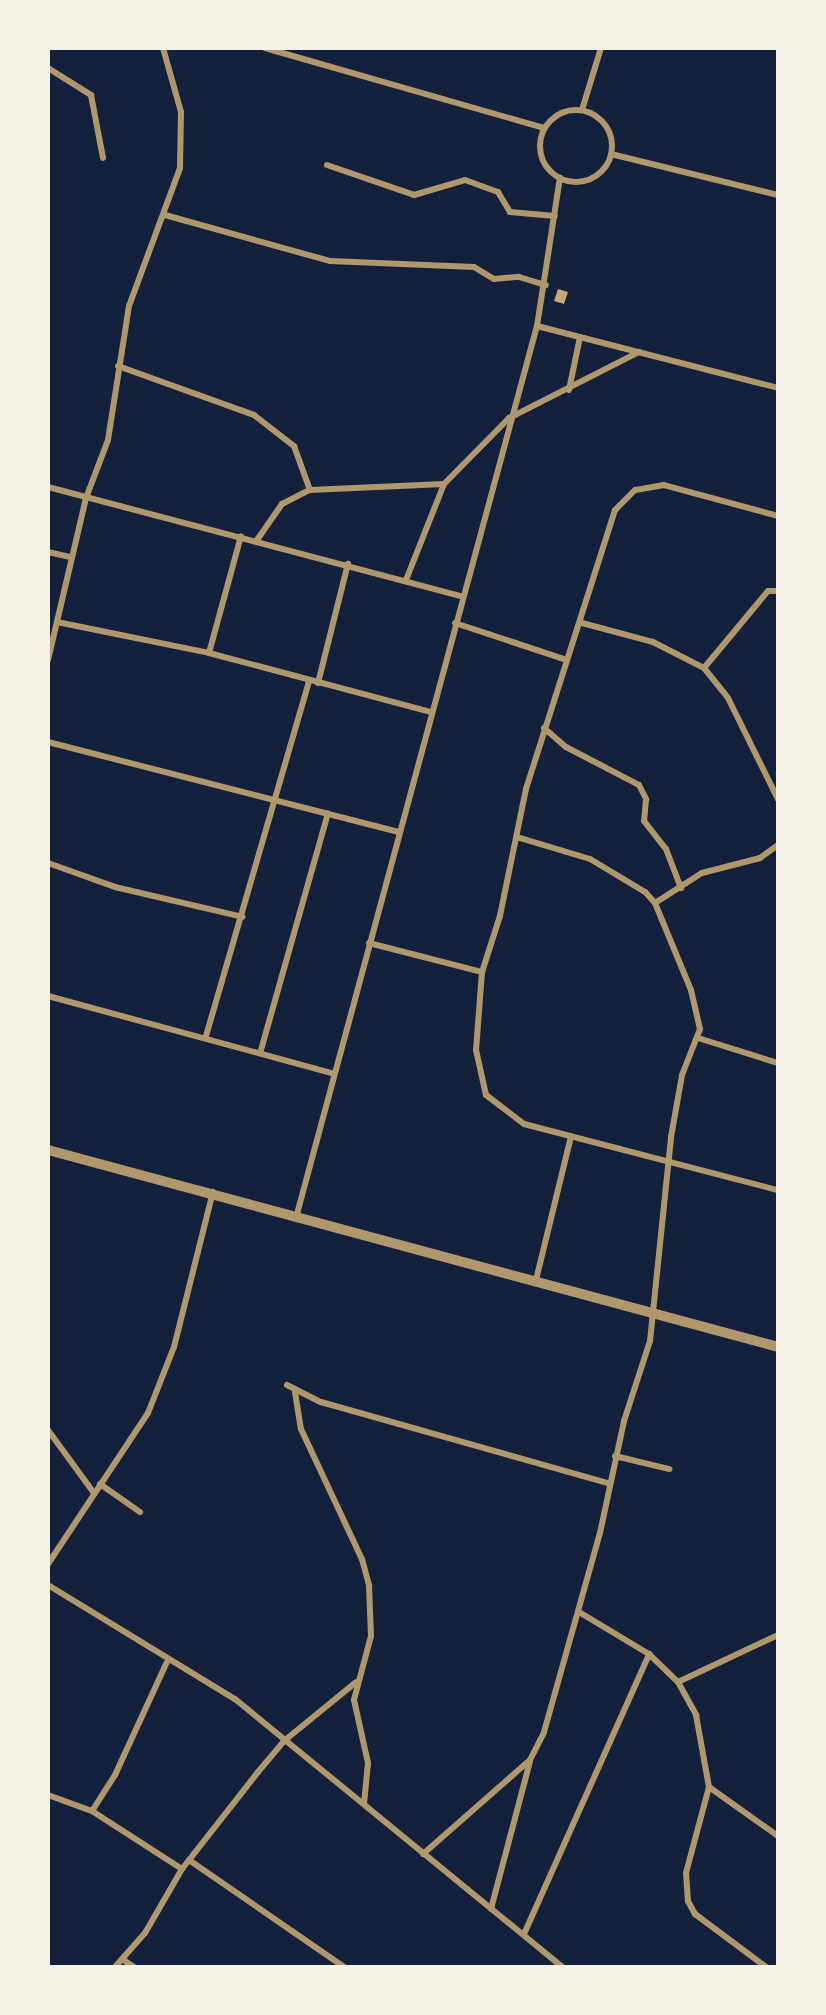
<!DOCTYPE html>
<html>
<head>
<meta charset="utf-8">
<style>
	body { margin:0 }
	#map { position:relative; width:826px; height:2015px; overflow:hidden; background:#14213d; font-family:"Titillium Web",sans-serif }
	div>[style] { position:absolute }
	.building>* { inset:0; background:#c6a872 }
	.minor>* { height:6px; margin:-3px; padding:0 3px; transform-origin:3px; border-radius:3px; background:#b1986c }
	.minor>.ring { margin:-3px; padding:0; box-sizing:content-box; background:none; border:6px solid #b1986c; border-radius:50% }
	.tertiary>* { height:10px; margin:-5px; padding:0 5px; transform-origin:5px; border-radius:5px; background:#b1986c }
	span { translate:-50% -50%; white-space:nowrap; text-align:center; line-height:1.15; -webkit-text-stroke:6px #f6f1e7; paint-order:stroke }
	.frame { position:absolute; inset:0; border:50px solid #f6f1e7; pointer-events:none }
</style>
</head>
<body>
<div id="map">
	<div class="building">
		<i style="clip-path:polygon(558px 289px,568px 292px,564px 304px,554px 301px)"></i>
	</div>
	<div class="minor">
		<i style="left:265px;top:48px;width:290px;rotate:16deg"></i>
		<i style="left:48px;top:68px;width:51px;rotate:32.1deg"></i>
		<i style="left:91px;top:95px;width:64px;rotate:79.2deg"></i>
		<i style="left:582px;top:110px;width:65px;rotate:-73deg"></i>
		<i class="ring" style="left:540px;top:110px;width:66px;height:66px"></i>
		<i style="left:611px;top:154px;width:172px;rotate:13.8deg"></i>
		<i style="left:327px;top:165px;width:92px;rotate:19deg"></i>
		<i style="left:414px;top:195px;width:53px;rotate:-16.4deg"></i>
		<i style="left:465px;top:180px;width:35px;rotate:20deg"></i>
		<i style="left:498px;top:192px;width:23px;rotate:59deg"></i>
		<i style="left:510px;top:212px;width:45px;rotate:5.1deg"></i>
		<i style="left:165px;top:215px;width:171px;rotate:15.6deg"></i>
		<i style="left:330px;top:261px;width:144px;rotate:2.4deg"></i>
		<i style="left:474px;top:267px;width:23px;rotate:31deg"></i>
		<i style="left:494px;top:279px;width:25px;rotate:-5deg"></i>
		<i style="left:519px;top:277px;width:28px;rotate:17deg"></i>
		<i style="left:537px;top:326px;width:249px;rotate:14.4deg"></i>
		<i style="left:118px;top:366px;width:145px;rotate:19.8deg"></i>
		<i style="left:254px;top:415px;width:51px;rotate:37.8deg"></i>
		<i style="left:294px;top:446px;width:47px;rotate:70deg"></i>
		<i style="left:569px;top:390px;width:54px;rotate:-78.3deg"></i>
		<i style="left:48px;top:487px;width:427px;rotate:14.8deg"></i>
		<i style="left:778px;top:516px;width:118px;rotate:-164.8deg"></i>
		<i style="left:664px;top:485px;width:29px;rotate:170deg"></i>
		<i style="left:635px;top:490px;width:28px;rotate:135deg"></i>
		<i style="left:615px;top:510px;width:293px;rotate:107.7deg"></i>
		<i style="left:526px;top:789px;width:130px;rotate:101.6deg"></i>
		<i style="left:500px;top:916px;width:59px;rotate:107.8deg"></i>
		<i style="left:482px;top:972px;width:78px;rotate:94.4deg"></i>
		<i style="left:476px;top:1050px;width:46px;rotate:77.5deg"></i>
		<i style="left:486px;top:1095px;width:48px;rotate:37.3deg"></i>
		<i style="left:524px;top:1124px;width:262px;rotate:14.6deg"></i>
		<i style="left:257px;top:540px;width:44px;rotate:-55.2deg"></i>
		<i style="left:282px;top:504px;width:31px;rotate:-27deg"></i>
		<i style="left:310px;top:490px;width:134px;rotate:-2.6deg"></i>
		<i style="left:444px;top:484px;width:93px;rotate:-45.4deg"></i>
		<i style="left:509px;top:418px;width:146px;rotate:-26.9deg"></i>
		<i style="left:48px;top:552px;width:23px;rotate:13deg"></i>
		<i style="left:406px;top:580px;width:103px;rotate:-68.4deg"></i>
		<i style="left:57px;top:622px;width:155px;rotate:11.5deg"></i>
		<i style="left:209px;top:653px;width:229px;rotate:14.9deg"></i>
		<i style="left:455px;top:623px;width:115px;rotate:18.3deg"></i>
		<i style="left:582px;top:623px;width:73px;rotate:15deg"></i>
		<i style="left:653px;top:642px;width:57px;rotate:27deg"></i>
		<i style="left:704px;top:668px;width:38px;rotate:51deg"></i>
		<i style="left:728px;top:698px;width:113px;rotate:63.7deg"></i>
		<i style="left:209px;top:653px;width:121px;rotate:-74.7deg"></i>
		<i style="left:48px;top:660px;width:166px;rotate:-76.8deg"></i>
		<i style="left:86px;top:498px;width:62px;rotate:-69.2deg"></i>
		<i style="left:108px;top:440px;width:136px;rotate:-81.1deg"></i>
		<i style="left:129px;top:306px;width:147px;rotate:-69.7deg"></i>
		<i style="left:180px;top:168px;width:56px;rotate:-89deg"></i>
		<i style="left:181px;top:112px;width:66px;rotate:-105.7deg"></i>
		<i style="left:704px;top:668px;width:100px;rotate:-50.3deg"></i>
		<i style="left:768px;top:591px;width:10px"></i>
		<i style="left:318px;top:683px;width:123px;rotate:-75.9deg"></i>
		<i style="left:544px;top:728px;width:29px;rotate:41deg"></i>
		<i style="left:566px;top:747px;width:82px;rotate:27.5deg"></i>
		<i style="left:639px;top:785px;width:16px;rotate:63deg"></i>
		<i style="left:646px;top:799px;width:22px;rotate:95deg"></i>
		<i style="left:644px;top:821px;width:36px;rotate:52deg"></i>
		<i style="left:666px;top:849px;width:42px;rotate:69deg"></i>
		<i style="left:48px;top:742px;width:361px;rotate:14.4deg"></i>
		<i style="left:48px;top:863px;width:71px;rotate:19.7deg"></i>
		<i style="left:115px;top:887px;width:131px;rotate:13.2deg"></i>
		<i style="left:655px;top:903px;width:56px;rotate:-32.6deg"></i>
		<i style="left:702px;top:873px;width:60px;rotate:-14.5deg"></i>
		<i style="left:760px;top:858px;width:22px;rotate:-36deg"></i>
		<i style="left:369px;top:943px;width:117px;rotate:14.4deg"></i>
		<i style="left:48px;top:996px;width:294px;rotate:15.2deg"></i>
		<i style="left:206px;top:1036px;width:369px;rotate:-73.8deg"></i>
		<i style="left:698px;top:1038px;width:84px;rotate:17.4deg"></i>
		<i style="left:261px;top:1050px;width:246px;rotate:-74.2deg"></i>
		<i style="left:297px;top:1214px;width:920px;rotate:-74.88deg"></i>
		<i style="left:537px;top:326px;width:150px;rotate:-81.2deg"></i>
		<i style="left:536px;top:1280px;width:148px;rotate:-76.3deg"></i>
		<i style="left:287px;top:1385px;width:38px;rotate:27deg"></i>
		<i style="left:321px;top:1402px;width:300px;rotate:15.8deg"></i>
		<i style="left:295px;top:1392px;width:37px;rotate:81deg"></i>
		<i style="left:301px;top:1429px;width:144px;rotate:64.9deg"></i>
		<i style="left:362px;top:1559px;width:28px;rotate:75deg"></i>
		<i style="left:369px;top:1586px;width:50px;rotate:87.7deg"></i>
		<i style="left:371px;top:1636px;width:66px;rotate:104.9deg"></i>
		<i style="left:354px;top:1700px;width:65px;rotate:77.5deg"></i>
		<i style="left:368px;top:1763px;width:41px;rotate:95.6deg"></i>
		<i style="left:48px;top:1430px;width:78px;rotate:53.9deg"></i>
		<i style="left:615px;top:1456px;width:56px;rotate:13.5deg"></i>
		<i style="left:100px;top:1484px;width:49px;rotate:35deg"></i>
		<i style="left:48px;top:1564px;width:181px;rotate:-56.5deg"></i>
		<i style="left:148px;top:1413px;width:71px;rotate:-68.5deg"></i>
		<i style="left:174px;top:1347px;width:160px;rotate:-75.9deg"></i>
		<i style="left:48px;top:1585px;width:219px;rotate:31.4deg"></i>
		<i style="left:235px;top:1699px;width:424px;rotate:39.3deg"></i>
		<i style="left:579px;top:1612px;width:82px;rotate:31deg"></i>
		<i style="left:649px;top:1654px;width:40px;rotate:44deg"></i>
		<i style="left:678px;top:1682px;width:38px;rotate:61deg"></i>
		<i style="left:696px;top:1715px;width:73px;rotate:79.8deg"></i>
		<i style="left:709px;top:1787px;width:89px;rotate:105deg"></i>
		<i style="left:686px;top:1873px;width:28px;rotate:86deg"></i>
		<i style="left:688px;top:1901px;width:15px;rotate:62deg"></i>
		<i style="left:695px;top:1914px;width:89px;rotate:36.7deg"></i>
		<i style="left:678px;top:1682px;width:110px;rotate:-25.2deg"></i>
		<i style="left:709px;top:1787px;width:85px;rotate:35.4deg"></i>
		<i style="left:48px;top:1795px;width:47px;rotate:20deg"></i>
		<i style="left:92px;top:1811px;width:107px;rotate:32.8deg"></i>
		<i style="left:92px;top:1811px;width:43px;rotate:-57.4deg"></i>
		<i style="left:115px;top:1775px;width:124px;rotate:-65.3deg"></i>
		<i style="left:423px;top:1854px;width:142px;rotate:-41.3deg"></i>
		<i style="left:530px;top:1760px;width:31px;rotate:-63deg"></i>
		<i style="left:544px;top:1732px;width:207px;rotate:-74.3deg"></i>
		<i style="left:600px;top:1533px;width:115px;rotate:-77.9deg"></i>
		<i style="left:624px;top:1421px;width:84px;rotate:-72deg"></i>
		<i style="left:650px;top:1341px;width:205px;rotate:-84.1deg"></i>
		<i style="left:671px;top:1137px;width:63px;rotate:-79.9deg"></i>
		<i style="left:682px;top:1075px;width:49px;rotate:-68.6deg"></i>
		<i style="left:700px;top:1029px;width:40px;rotate:-103deg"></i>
		<i style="left:691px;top:990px;width:94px;rotate:-112.5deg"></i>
		<i style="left:655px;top:903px;width:15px;rotate:-132deg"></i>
		<i style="left:645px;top:892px;width:64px;rotate:-149deg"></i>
		<i style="left:590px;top:859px;width:76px;rotate:-163.2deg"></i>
		<i style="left:189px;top:1860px;width:188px;rotate:34.6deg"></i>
		<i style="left:491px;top:1909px;width:153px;rotate:-75.2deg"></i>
		<i style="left:524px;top:1934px;width:307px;rotate:-65.9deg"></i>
		<i style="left:122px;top:1959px;width:14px;rotate:34deg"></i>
		<i style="left:115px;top:1967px;width:45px;rotate:-48.6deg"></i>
		<i style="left:145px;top:1933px;width:74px;rotate:-60deg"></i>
		<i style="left:182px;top:1869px;width:123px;rotate:-51.9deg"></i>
		<i style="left:258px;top:1772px;width:40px;rotate:-50deg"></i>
		<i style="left:284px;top:1741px;width:93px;rotate:-39.3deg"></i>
	</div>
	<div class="tertiary">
		<i style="left:48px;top:1150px;width:756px;rotate:15.1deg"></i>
	</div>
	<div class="frame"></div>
</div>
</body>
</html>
